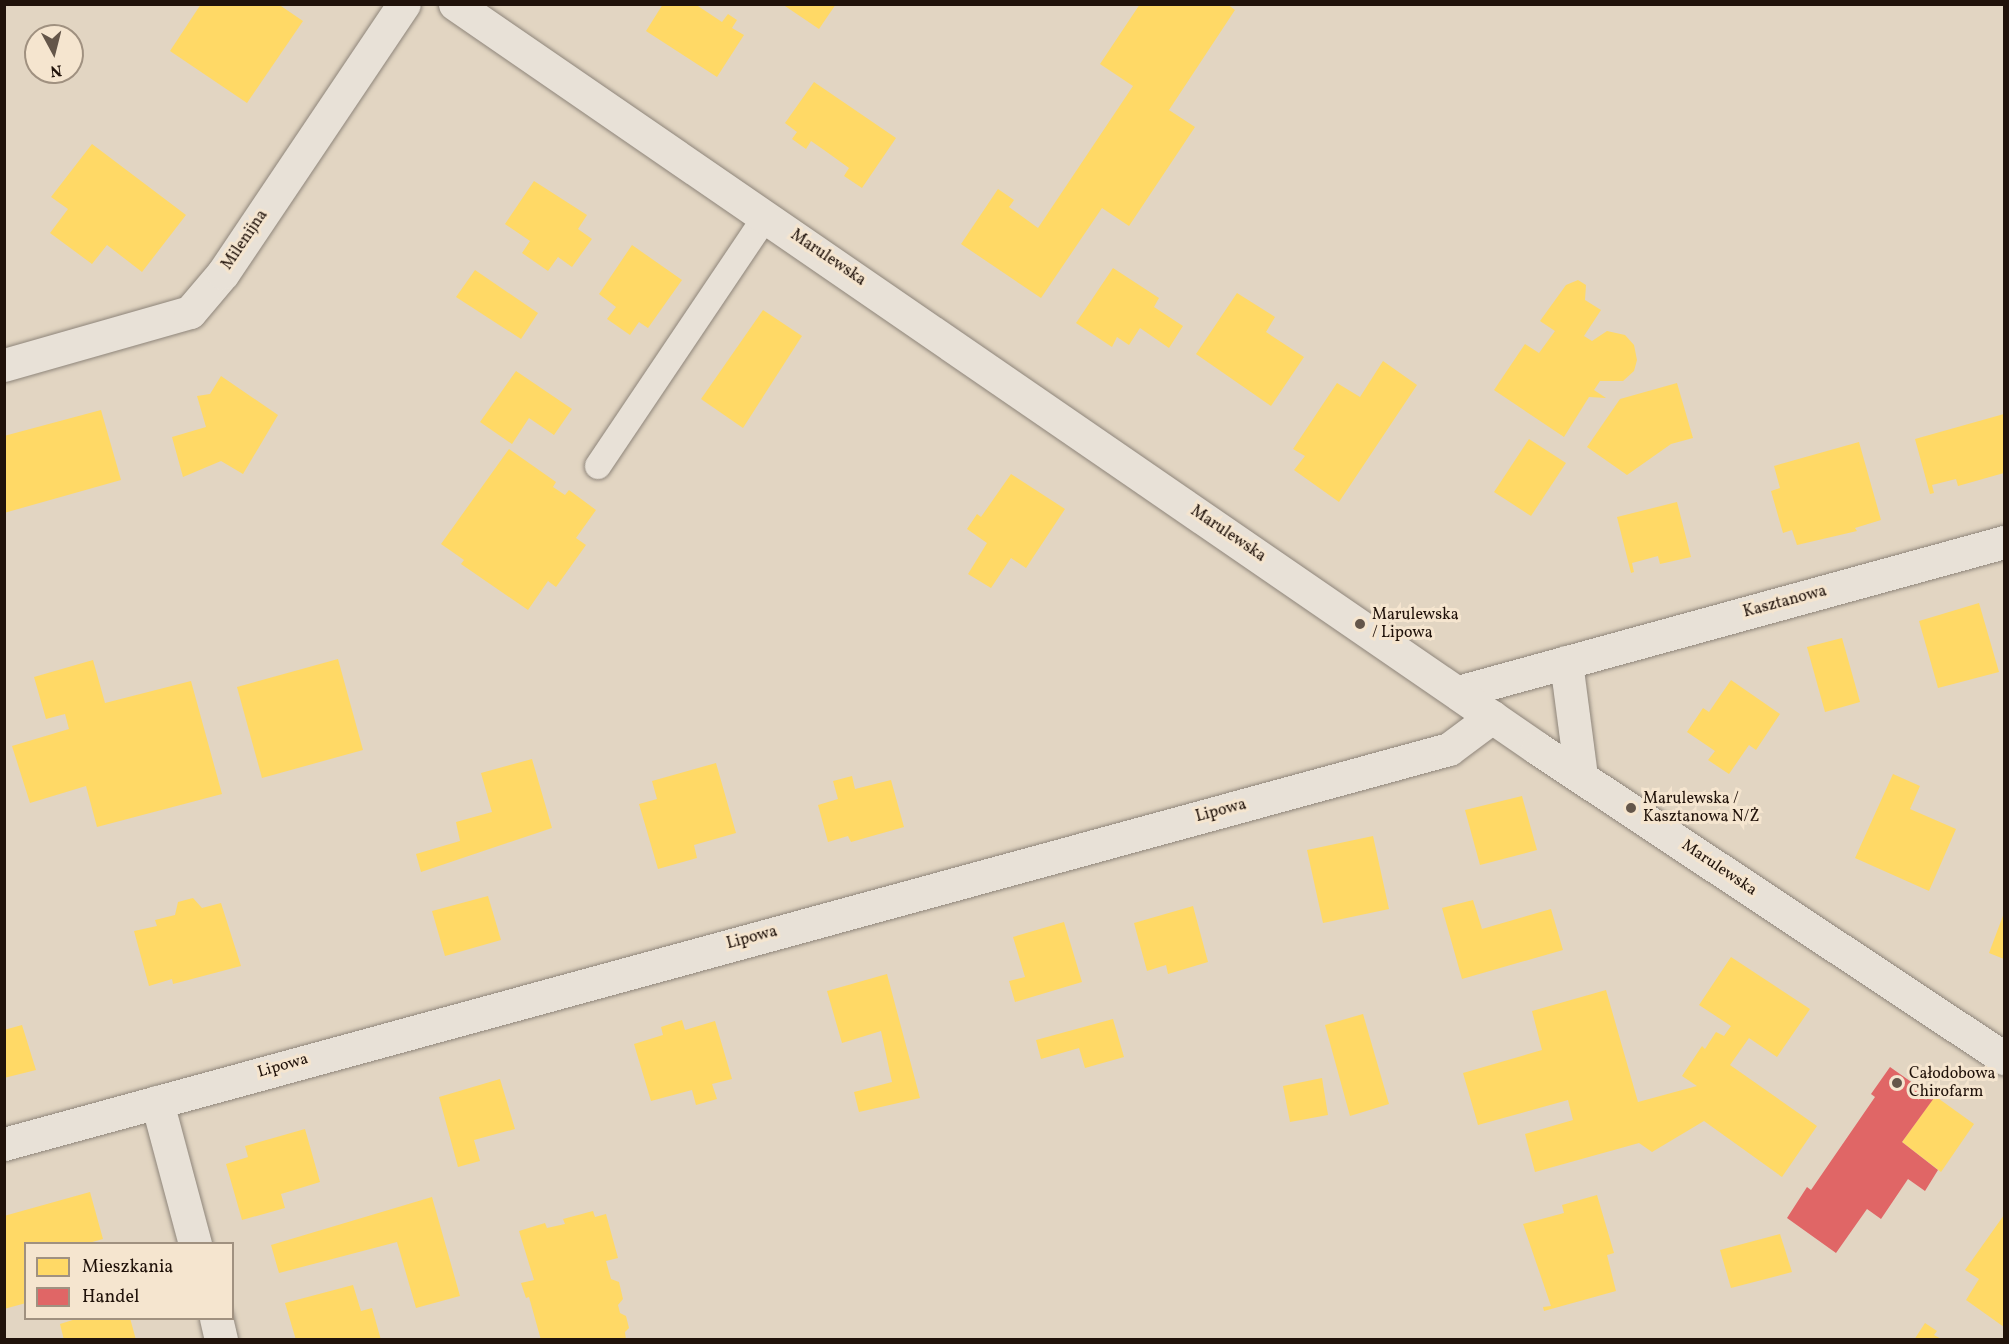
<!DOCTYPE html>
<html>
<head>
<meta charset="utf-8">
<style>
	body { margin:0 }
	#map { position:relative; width:2009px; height:1344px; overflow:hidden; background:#e2d5c2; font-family:Vollkorn,serif }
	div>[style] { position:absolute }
	.homes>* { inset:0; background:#ffd966 }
	.shops>* { inset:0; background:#e06666 }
	.roads { filter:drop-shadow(0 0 2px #8e857a) drop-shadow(0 0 2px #8e857a) }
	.lane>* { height:26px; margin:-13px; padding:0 13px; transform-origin:13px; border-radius:13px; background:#e8e1d7 }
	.street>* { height:33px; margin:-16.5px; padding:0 16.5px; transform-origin:16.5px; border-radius:16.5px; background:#e8e1d7 }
	.secondary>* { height:33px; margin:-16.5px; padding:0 16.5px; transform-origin:16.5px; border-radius:16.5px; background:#e8e1d7 }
	.dots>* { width:16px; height:16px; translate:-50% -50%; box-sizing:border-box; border:3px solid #f5e5cf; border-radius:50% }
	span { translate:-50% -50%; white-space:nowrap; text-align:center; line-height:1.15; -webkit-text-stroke:6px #f5e5cf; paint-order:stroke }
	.street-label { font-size:16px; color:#20120a }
	.poi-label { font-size:16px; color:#20120a }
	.left { translate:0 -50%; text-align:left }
	.frame { position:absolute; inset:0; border:6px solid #20120a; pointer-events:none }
	.legend { position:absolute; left:24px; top:1242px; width:210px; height:78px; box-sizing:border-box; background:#f5e5cf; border:2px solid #a09180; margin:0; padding:8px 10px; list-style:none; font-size:18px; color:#20120a }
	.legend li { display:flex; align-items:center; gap:12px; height:30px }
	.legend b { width:30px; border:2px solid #a09180 }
	.north { position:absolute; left:24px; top:24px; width:60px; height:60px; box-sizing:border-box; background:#f5e5cf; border:2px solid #a09180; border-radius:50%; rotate:173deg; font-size:16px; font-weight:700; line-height:24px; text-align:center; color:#20120a }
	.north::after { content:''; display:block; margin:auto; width:21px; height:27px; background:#64564a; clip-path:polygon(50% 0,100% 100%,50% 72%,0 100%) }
</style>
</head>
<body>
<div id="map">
	<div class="homes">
		<i style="clip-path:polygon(201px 4px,278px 4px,303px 21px,247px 103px,170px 51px)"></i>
		<i style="clip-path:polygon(663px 4px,695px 4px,722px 22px,728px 14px,737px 20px,732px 28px,744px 35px,717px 77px,646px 31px)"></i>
		<i style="clip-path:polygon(782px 4px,836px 4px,819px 29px)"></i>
		<i style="clip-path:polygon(1140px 4px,1227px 4px,1235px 10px,1169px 110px,1195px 127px,1129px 226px,1102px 208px,1041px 298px,961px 244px,998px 189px,1014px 200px,1009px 207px,1038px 228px,1133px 86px,1100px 64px)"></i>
		<i style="clip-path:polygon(814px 82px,896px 138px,862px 188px,844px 176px,849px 168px,824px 150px,811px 141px,806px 149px,792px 139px,797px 132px,785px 123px)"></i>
		<i style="clip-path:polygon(92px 144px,186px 215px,142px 272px,107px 245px,92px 264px,50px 233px,68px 209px,51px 197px)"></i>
		<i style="clip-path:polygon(534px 181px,587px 215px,578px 229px,592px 239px,572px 267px,558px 257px,548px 271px,522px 253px,530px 241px,505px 224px)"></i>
		<i style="clip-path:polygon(632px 245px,682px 280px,648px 328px,639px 322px,630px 335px,607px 319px,616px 307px,599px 294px)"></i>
		<i style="clip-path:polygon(1113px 268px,1159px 298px,1154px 307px,1183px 326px,1169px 348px,1140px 328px,1129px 345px,1117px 337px,1112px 347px,1076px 323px)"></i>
		<i style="clip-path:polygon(475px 270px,538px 313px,521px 339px,456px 297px)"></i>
		<i style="clip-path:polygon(1578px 280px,1586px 285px,1585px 300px,1601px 310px,1584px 336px,1592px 341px,1607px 331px,1625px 335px,1634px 345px,1637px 360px,1634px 371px,1623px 381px,1600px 381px,1594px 390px,1606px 398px,1589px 397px,1564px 437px,1494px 390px,1525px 344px,1539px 353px,1555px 331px,1540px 321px,1566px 285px)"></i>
		<i style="clip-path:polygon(1237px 293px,1275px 317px,1266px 332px,1304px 357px,1271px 406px,1196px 354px)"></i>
		<i style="clip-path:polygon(763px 310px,802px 336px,743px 428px,701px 399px)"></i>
		<i style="clip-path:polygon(1383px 361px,1417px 385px,1339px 502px,1294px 470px,1305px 456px,1293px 449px,1337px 383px,1360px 397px)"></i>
		<i style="clip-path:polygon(516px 371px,572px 409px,554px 435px,529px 418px,512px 444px,480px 422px)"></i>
		<i style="clip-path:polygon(221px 376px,278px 415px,243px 474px,221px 461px,183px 477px,172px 437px,206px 427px,197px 396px,210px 394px)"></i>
		<i style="clip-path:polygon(1677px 383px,1693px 438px,1671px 444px,1627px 475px,1587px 447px,1620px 399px)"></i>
		<i style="clip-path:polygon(101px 410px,121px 480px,4px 513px,4px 436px)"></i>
		<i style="clip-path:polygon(2004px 414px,2004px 473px,1958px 486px,1956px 479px,1932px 485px,1934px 493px,1930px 494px,1915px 439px)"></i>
		<i style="clip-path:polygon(1529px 439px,1566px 463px,1531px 516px,1494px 492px)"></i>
		<i style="clip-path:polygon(1859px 442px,1881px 520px,1855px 528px,1857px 531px,1797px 545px,1792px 530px,1783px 533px,1771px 491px,1780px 488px,1774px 466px)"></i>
		<i style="clip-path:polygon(509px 449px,556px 482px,553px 487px,565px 495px,569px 490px,596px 510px,576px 538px,586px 545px,556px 587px,548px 581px,528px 610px,461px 564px,464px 560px,441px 544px)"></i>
		<i style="clip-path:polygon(1011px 474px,1065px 509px,1026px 568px,1011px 558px,991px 588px,968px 574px,987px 543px,967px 529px,977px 514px,981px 517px)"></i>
		<i style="clip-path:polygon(1677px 502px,1691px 557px,1660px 564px,1658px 556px,1632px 563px,1634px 572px,1631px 573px,1617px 517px)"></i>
		<i style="clip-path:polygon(1979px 603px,1999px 672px,1938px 688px,1919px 621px)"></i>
		<i style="clip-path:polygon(1842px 638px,1860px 702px,1825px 712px,1807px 647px)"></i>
		<i style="clip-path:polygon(338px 659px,363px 750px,262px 778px,237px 687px)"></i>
		<i style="clip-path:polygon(93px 660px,105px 703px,191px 681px,222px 794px,97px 827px,86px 786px,30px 803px,12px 746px,69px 729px,65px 714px,46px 719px,34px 677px)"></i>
		<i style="clip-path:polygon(1731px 680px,1780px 714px,1756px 750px,1749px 745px,1729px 774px,1708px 760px,1715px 751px,1687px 732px,1703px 708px,1709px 712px)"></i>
		<i style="clip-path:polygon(532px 759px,552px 828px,421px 872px,416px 854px,460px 841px,456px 822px,492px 812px,481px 773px)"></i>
		<i style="clip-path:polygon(716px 763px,736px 833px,694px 845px,697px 858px,658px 869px,639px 804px,657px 799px,652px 781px)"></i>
		<i style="clip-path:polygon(1893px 774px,1920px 786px,1910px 809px,1956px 829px,1929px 891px,1855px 858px)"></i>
		<i style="clip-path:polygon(852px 776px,855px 789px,891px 780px,904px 827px,851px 842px,848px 836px,828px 842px,818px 805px,838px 799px,833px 781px)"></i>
		<i style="clip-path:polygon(1522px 796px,1537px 850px,1480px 865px,1465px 810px)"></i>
		<i style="clip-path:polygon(1373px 836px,1389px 909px,1323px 923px,1307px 850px)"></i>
		<i style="clip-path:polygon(488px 896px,501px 940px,445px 956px,432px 911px)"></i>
		<i style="clip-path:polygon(193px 898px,202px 908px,221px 903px,241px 966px,173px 984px,172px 979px,149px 986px,134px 931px,157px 926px,155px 920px,175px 915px,178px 902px)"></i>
		<i style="clip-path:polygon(1473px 900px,1482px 929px,1551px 909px,1563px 950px,1462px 979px,1442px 908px)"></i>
		<i style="clip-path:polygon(1193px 906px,1208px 962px,1168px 974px,1166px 965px,1147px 971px,1134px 923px)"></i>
		<i style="clip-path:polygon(2004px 913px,2004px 959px,1989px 953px)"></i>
		<i style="clip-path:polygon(1064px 922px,1082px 982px,1015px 1002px,1009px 981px,1025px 977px,1013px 937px)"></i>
		<i style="clip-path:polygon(1731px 957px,1810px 1009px,1777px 1057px,1749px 1038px,1730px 1065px,1817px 1126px,1782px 1177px,1704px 1121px,1652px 1152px,1639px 1143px,1535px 1172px,1525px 1134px,1573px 1120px,1568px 1100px,1478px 1125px,1463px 1073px,1542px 1050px,1532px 1011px,1606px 990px,1638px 1102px,1697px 1086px,1682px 1076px,1702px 1046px,1705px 1049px,1716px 1032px,1724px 1036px,1731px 1026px,1699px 1005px)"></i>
		<i style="clip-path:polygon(887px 974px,920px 1098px,859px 1112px,854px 1092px,892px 1082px,881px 1031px,842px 1043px,827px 991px)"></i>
		<i style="clip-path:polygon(1363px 1014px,1389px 1104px,1350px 1116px,1325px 1025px)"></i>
		<i style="clip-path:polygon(1113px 1019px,1124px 1057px,1085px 1068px,1079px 1048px,1041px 1059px,1036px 1040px)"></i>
		<i style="clip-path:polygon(682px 1020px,685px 1030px,715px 1021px,732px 1079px,712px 1084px,717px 1099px,696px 1105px,692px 1090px,651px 1101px,634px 1044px,663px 1035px,661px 1027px)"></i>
		<i style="clip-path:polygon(22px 1025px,36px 1070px,4px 1078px,4px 1030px)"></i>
		<i style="clip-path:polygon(1322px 1078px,1328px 1115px,1290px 1122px,1283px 1086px)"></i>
		<i style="clip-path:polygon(500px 1079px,515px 1129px,474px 1140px,480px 1161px,458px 1167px,439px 1097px)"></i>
		<i style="clip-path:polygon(1935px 1096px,1974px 1124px,1941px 1172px,1902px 1142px)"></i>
		<i style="clip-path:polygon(305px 1129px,320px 1182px,281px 1194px,285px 1208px,242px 1220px,226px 1164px,248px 1157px,245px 1146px)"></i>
		<i style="clip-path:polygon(90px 1192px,103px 1239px,85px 1244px,26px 1244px,26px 1303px,4px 1309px,4px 1216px)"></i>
		<i style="clip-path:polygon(1597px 1195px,1614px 1253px,1607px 1255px,1616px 1291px,1544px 1311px,1543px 1307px,1551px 1306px,1523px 1224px,1564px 1213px,1562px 1205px)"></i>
		<i style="clip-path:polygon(432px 1197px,460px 1296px,416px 1308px,397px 1242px,279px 1273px,271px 1245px)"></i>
		<i style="clip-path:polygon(593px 1211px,595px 1217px,606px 1214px,618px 1258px,606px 1261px,611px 1279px,619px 1282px,623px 1299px,618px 1305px,620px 1313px,626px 1316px,629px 1328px,625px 1332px,626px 1340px,541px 1340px,529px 1297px,526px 1298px,521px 1283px,534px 1280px,519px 1231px,545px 1223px,547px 1228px,565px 1224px,563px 1219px)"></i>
		<i style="clip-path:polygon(2004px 1215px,2004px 1327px,1966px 1300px,1979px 1279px,1965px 1270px)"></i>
		<i style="clip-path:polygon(1780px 1234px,1792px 1272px,1731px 1288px,1720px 1250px)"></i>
		<i style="clip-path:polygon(353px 1285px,361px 1311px,372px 1308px,381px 1340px,296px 1340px,285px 1303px)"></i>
		<i style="clip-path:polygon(79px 1318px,130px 1318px,136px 1340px,64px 1340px,60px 1324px)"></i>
		<i style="clip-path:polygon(1925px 1323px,1937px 1331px,1934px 1335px,1943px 1340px,1914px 1340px)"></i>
	</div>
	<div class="shops">
		<i style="clip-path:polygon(1890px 1067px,1934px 1098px,1902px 1142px,1938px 1170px,1925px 1191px,1908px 1179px,1881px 1219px,1867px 1209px,1836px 1253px,1787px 1218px,1807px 1187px,1811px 1190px,1875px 1097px,1871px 1094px)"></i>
	</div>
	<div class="roads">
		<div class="lane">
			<i style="left:598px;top:466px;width:301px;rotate:-56.1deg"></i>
		</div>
		<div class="street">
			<i style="left:4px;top:365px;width:193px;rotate:-15.9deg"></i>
			<i style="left:190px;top:312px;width:51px;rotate:-49.8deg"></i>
			<i style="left:223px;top:273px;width:324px;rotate:-56.1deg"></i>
			<i style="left:1566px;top:662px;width:115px;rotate:82.5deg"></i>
			<i style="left:1458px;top:692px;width:566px;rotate:-15.36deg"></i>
			<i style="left:157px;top:1102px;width:147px;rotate:75deg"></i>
			<i style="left:4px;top:1144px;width:1498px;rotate:-15.29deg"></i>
			<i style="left:1449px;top:749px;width:54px;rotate:-36.7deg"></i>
			<i style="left:216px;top:1318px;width:23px;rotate:77deg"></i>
		</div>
		<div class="secondary">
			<i style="left:455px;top:4px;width:1313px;rotate:34.51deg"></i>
			<i style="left:1537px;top:748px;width:561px;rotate:33.58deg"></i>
		</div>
	</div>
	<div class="dots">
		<i style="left:1360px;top:624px;background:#64564a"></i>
		<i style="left:1631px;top:808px;background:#64564a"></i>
		<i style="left:1897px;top:1083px;background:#64564a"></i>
	</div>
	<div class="street-label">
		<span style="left:245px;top:240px;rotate:-56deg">Milenijna</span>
		<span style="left:828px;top:258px;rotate:34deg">Marulewska</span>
		<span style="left:1228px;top:534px;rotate:34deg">Marulewska</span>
		<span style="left:1785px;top:602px;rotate:-15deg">Kasztanowa</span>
		<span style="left:1221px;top:811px;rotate:-15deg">Lipowa</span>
		<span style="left:1719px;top:868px;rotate:34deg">Marulewska</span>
		<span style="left:752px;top:938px;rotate:-15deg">Lipowa</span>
		<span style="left:283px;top:1066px;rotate:-16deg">Lipowa</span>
	</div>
	<div class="poi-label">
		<span class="left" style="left:1372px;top:624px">Marulewska<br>/ Lipowa</span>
		<span class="left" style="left:1643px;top:808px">Marulewska /<br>Kasztanowa N/Ż</span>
		<span class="left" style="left:1909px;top:1083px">Całodobowa<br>Chirofarm</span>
	</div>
	<div class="frame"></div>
	<ul class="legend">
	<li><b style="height:16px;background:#ffd966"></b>Mieszkania</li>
	<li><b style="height:16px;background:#e06666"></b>Handel</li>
	</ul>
	<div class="north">N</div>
</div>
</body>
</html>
